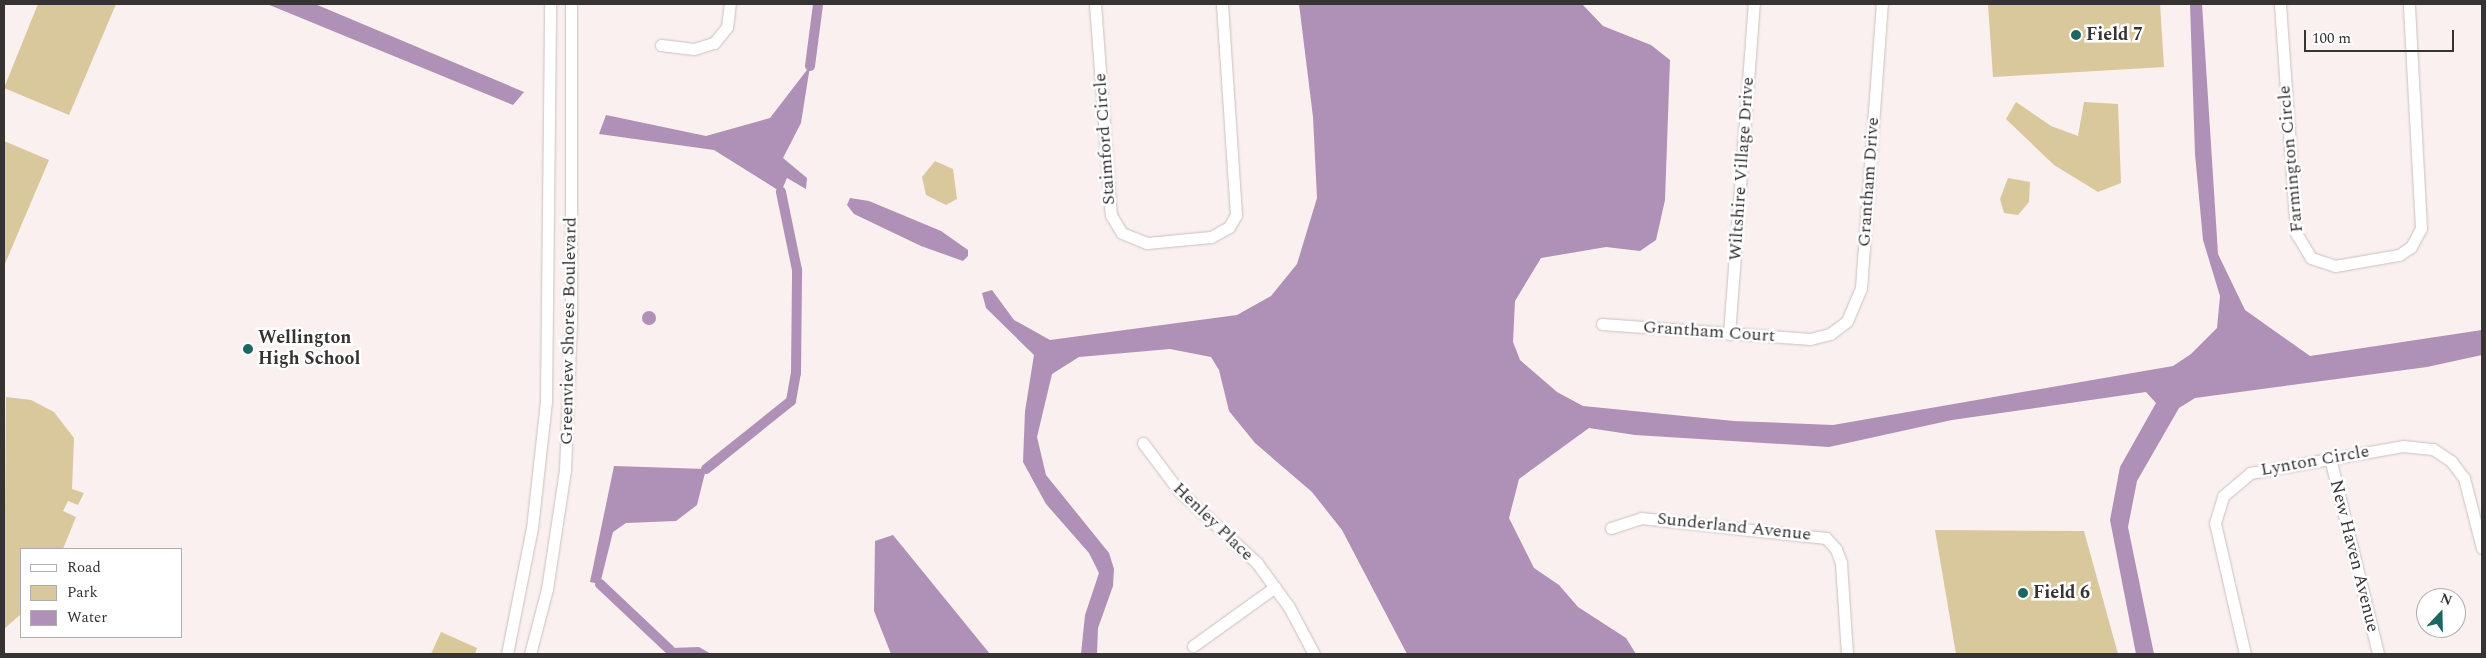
<!DOCTYPE html>
<html>
<head>
<meta charset="utf-8">
<style>
	body { margin:0 }
	#map { position:relative; width:2486px; height:658px; overflow:hidden; background:#f9f0ef; font-family:Spectral,serif }
	div>[style] { position:absolute }
	.green>* { inset:0; background:#d8c89b }
	.water>* { inset:0; background:#af90b6 }
	.round { border-radius:50% }
	.canal>* { height:10px; margin:-5px; padding:0 5px; transform-origin:5px; border-radius:5px; background:#af90b6 }
	.roads { filter:drop-shadow(0 0 1px #cac1c0) drop-shadow(0 0 1px #cac1c0) }
	.minor>* { height:11px; margin:-5.5px; padding:0 5.5px; transform-origin:5.5px; border-radius:5.5px; background:#fff }
	.dots>* { width:14px; height:14px; translate:-50% -50%; box-sizing:border-box; border:2px solid #fff; border-radius:50% }
	span { translate:-50% -50%; white-space:nowrap; text-align:center; line-height:1.15; -webkit-text-stroke:5px #fff; paint-order:stroke }
	.poi-label { font-size:18px; color:#363333; font-weight:700 }
	.left { translate:0 -50%; text-align:left }
	.street-label { font-size:18px; color:#363333 }
	.frame { position:absolute; inset:0; border:5px solid #363333; pointer-events:none }
	.legend { position:absolute; left:20px; top:548px; width:162px; height:90px; box-sizing:border-box; background:#fff; border:1px solid #afadad; margin:0; padding:6px 9px; list-style:none; font-size:15px; color:#363333 }
	.legend li { display:flex; align-items:center; gap:10px; height:25px }
	.legend b { width:25px; border:1px solid #afadad }
	.north { position:absolute; left:2416px; top:588px; width:50px; height:50px; box-sizing:border-box; background:#fff; border:1px solid #afadad; border-radius:50%; rotate:21deg; font-size:14px; font-weight:700; line-height:20px; text-align:center; color:#363333 }
	.north::after { content:''; display:block; margin:auto; width:18px; height:22px; background:#1c6762; clip-path:polygon(50% 0,100% 100%,50% 72%,0 100%) }
	.scale { position:absolute; left:2304px; top:30px; width:150px; height:22px; box-sizing:border-box; border:2px solid #363333; border-top:0; padding-left:6px; font-size:15px; line-height:18px; white-space:nowrap; color:#363333; -webkit-text-stroke:4px #fff; paint-order:stroke }
</style>
</head>
<body>
<div id="map">
	<div class="green">
		<i style="clip-path:polygon(38px 4px,116px 4px,69px 115px,4px 88px)"></i>
		<i style="clip-path:polygon(1988px 4px,2160px 4px,2164px 67px,1993px 77px)"></i>
		<i style="clip-path:polygon(2016px 102px,2051px 126px,2078px 136px,2084px 102px,2118px 104px,2121px 183px,2098px 192px,2054px 165px,2006px 119px)"></i>
		<i style="clip-path:polygon(4px 141px,49px 160px,4px 266px)"></i>
		<i style="clip-path:polygon(935px 161px,953px 169px,957px 199px,946px 205px,926px 195px,922px 177px)"></i>
		<i style="clip-path:polygon(2008px 178px,2030px 182px,2029px 202px,2018px 215px,2004px 213px,2000px 199px)"></i>
		<i style="clip-path:polygon(6px 397px,31px 400px,54px 412px,74px 438px,72px 489px,84px 493px,78px 505px,68px 501px,63px 511px,76px 517px,63px 549px,21px 549px,21px 614px,4px 629px)"></i>
		<i style="clip-path:polygon(1935px 530px,2084px 531px,2118px 654px,1956px 654px)"></i>
		<i style="clip-path:polygon(441px 632px,477px 648px,475px 654px,431px 654px)"></i>
	</div>
	<div class="water">
		<i style="clip-path:polygon(267px 4px,315px 4px,524px 92px,513px 105px)"></i>
		<i style="clip-path:polygon(1299px 4px,1582px 4px,1603px 26px,1651px 45px,1670px 60px,1665px 200px,1656px 240px,1640px 251px,1606px 247px,1541px 258px,1515px 301px,1513px 342px,1520px 360px,1557px 392px,1583px 406px,1734px 421px,1833px 425px,2173px 366px,2191px 354px,2217px 328px,2220px 296px,2203px 240px,2195px 154px,2190px 4px,2202px 4px,2218px 254px,2245px 310px,2310px 356px,2482px 330px,2482px 355px,2427px 367px,2195px 398px,2179px 408px,2137px 481px,2128px 527px,2154px 654px,2136px 654px,2110px 520px,2120px 467px,2156px 403px,2146px 392px,1952px 420px,1829px 447px,1635px 435px,1589px 428px,1519px 479px,1509px 518px,1534px 568px,1559px 585px,1578px 607px,1626px 638px,1636px 654px,1407px 654px,1342px 530px,1312px 492px,1255px 443px,1229px 411px,1219px 370px,1211px 357px,1170px 349px,1079px 357px,1052px 374px,1037px 437px,1046px 475px,1109px 553px,1114px 569px,1113px 586px,1098px 628px,1097px 654px,1081px 654px,1085px 615px,1099px 573px,1089px 553px,1046px 504px,1023px 462px,1025px 411px,1034px 355px,986px 308px,982px 293px,992px 290px,1014px 320px,1050px 340px,1237px 315px,1271px 296px,1297px 264px,1317px 198px,1313px 117px)"></i>
		<i style="clip-path:polygon(810px 66px,801px 123px,783px 158px,807px 178px,806px 189px,787px 178px,781px 192px,714px 150px,599px 134px,606px 115px,706px 136px,770px 118px)"></i>
		<i style="clip-path:polygon(850px 198px,869px 201px,941px 231px,968px 250px,968px 256px,963px 261px,921px 246px,854px 214px,847px 205px)"></i>
		<i class="round" style="left:642px;top:311px;width:14px;height:14px"></i>
		<i style="clip-path:polygon(614px 466px,706px 469px,697px 505px,676px 521px,626px 523px,613px 532px,600px 584px,590px 582px)"></i>
		<i style="clip-path:polygon(893px 535px,990px 654px,891px 654px,874px 611px,875px 541px)"></i>
		<i style="clip-path:polygon(699px 647px,711px 654px,666px 654px,671px 648px)"></i>
	</div>
	<div class="canal">
		<i style="left:810px;top:66px;width:63px;rotate:-82.6deg"></i>
		<i style="left:706px;top:469px;width:109px;rotate:-38.7deg"></i>
		<i style="left:791px;top:401px;width:28px;rotate:-80deg"></i>
		<i style="left:796px;top:373px;width:103px;rotate:-89.4deg"></i>
		<i style="left:797px;top:270px;width:80px;rotate:-101.6deg"></i>
		<i style="left:600px;top:584px;width:96px;rotate:43.3deg"></i>
	</div>
	<div class="roads">
		<div class="minor">
			<i style="left:1095px;top:4px;width:212px;rotate:85.7deg"></i>
			<i style="left:1111px;top:215px;width:21px;rotate:59deg"></i>
			<i style="left:1122px;top:233px;width:27px;rotate:22deg"></i>
			<i style="left:1147px;top:243px;width:64px;rotate:-5.4deg"></i>
			<i style="left:1211px;top:237px;width:21px;rotate:-29deg"></i>
			<i style="left:1229px;top:227px;width:14px;rotate:-60deg"></i>
			<i style="left:1236px;top:215px;width:211px;rotate:-93.8deg"></i>
			<i style="left:2280px;top:4px;width:230px;rotate:86deg"></i>
			<i style="left:2296px;top:233px;width:29px;rotate:59deg"></i>
			<i style="left:2311px;top:258px;width:25px;rotate:18deg"></i>
			<i style="left:2335px;top:266px;width:65px;rotate:-9.8deg"></i>
			<i style="left:2399px;top:255px;width:14px;rotate:-34deg"></i>
			<i style="left:2411px;top:247px;width:21px;rotate:-62deg"></i>
			<i style="left:2421px;top:228px;width:224px;rotate:-93.1deg"></i>
			<i style="left:661px;top:45px;width:33px;rotate:7deg"></i>
			<i style="left:694px;top:49px;width:21px;rotate:-17deg"></i>
			<i style="left:714px;top:43px;width:21px;rotate:-51deg"></i>
			<i style="left:727px;top:27px;width:23px;rotate:-83deg"></i>
			<i style="left:1602px;top:324px;width:209px;rotate:4.1deg"></i>
			<i style="left:1810px;top:339px;width:21px;rotate:-14deg"></i>
			<i style="left:1830px;top:334px;width:21px;rotate:-37deg"></i>
			<i style="left:1847px;top:321px;width:36px;rotate:-67deg"></i>
			<i style="left:1861px;top:288px;width:285px;rotate:-85.8deg"></i>
			<i style="left:1729px;top:334px;width:331px;rotate:-85.7deg"></i>
			<i style="left:1143px;top:443px;width:60px;rotate:53.1deg"></i>
			<i style="left:1179px;top:491px;width:106px;rotate:42.7deg"></i>
			<i style="left:1257px;top:563px;width:54px;rotate:54deg"></i>
			<i style="left:1289px;top:607px;width:53px;rotate:62deg"></i>
			<i style="left:2330px;top:458px;width:202px;rotate:76.2deg"></i>
			<i style="left:1611px;top:528px;width:32px;rotate:-18deg"></i>
			<i style="left:1641px;top:518px;width:186px;rotate:6.2deg"></i>
			<i style="left:1826px;top:538px;width:15px;rotate:48deg"></i>
			<i style="left:1836px;top:549px;width:15px;rotate:70deg"></i>
			<i style="left:1841px;top:563px;width:91px;rotate:86.2deg"></i>
			<i style="left:1193px;top:646px;width:101px;rotate:-35.7deg"></i>
			<i style="left:507px;top:654px;width:128px;rotate:-78.8deg"></i>
			<i style="left:532px;top:528px;width:128px;rotate:-83.7deg"></i>
			<i style="left:546px;top:401px;width:397px;rotate:-89.4deg"></i>
			<i style="left:530px;top:654px;width:67px;rotate:-75.3deg"></i>
			<i style="left:547px;top:589px;width:120px;rotate:-81.4deg"></i>
			<i style="left:565px;top:470px;width:149px;rotate:-87.7deg"></i>
			<i style="left:571px;top:321px;width:317px;rotate:-90deg"></i>
			<i style="left:2245px;top:654px;width:134px;rotate:-102.9deg"></i>
			<i style="left:2215px;top:523px;width:28px;rotate:-73deg"></i>
			<i style="left:2223px;top:496px;width:35px;rotate:-40deg"></i>
			<i style="left:2250px;top:473px;width:155px;rotate:-10deg"></i>
			<i style="left:2403px;top:446px;width:30px;rotate:6deg"></i>
			<i style="left:2433px;top:449px;width:22px;rotate:34deg"></i>
			<i style="left:2451px;top:461px;width:21px;rotate:53deg"></i>
			<i style="left:2464px;top:478px;width:72px;rotate:75.6deg"></i>
		</div>
	</div>
	<div class="dots">
		<i style="left:2076px;top:35px;background:#1c6762"></i>
		<i style="left:248px;top:349px;background:#1c6762"></i>
		<i style="left:2023px;top:593px;background:#1c6762"></i>
	</div>
	<div class="poi-label">
		<span class="left" style="left:2086px;top:35px">Field 7</span>
		<span class="left" style="left:258px;top:349px">Wellington<br>High School</span>
		<span class="left" style="left:2033px;top:593px">Field 6</span>
	</div>
	<div class="street-label">
		<span style="left:1105px;top:139px;rotate:-94deg">Staimford Circle</span>
		<span style="left:2291px;top:159px;rotate:-95deg">Farmington Circle</span>
		<span style="left:1742px;top:169px;rotate:-86deg">Wiltshire Village Drive</span>
		<span style="left:1869px;top:182px;rotate:-86deg">Grantham Drive</span>
		<span style="left:569px;top:331px;rotate:-89deg">Greenview Shores Boulevard</span>
		<span style="left:1709px;top:332px;rotate:4deg">Grantham Court</span>
		<span style="left:2315px;top:461px;rotate:-10deg">Lynton Circle</span>
		<span style="left:1213px;top:522px;rotate:44deg">Henley Place</span>
		<span style="left:1734px;top:527px;rotate:6deg">Sunderland Avenue</span>
		<span style="left:2354px;top:556px;rotate:76deg">New Haven Avenue</span>
	</div>
	<div class="frame"></div>
	<ul class="legend">
	<li><b style="height:6px;background:#fff"></b>Road</li>
	<li><b style="height:14px;background:#d8c89b"></b>Park</li>
	<li><b style="height:14px;background:#af90b6"></b>Water</li>
	</ul>
	<div class="north">N</div>
	<div class="scale">100 m</div>
</div>
</body>
</html>
